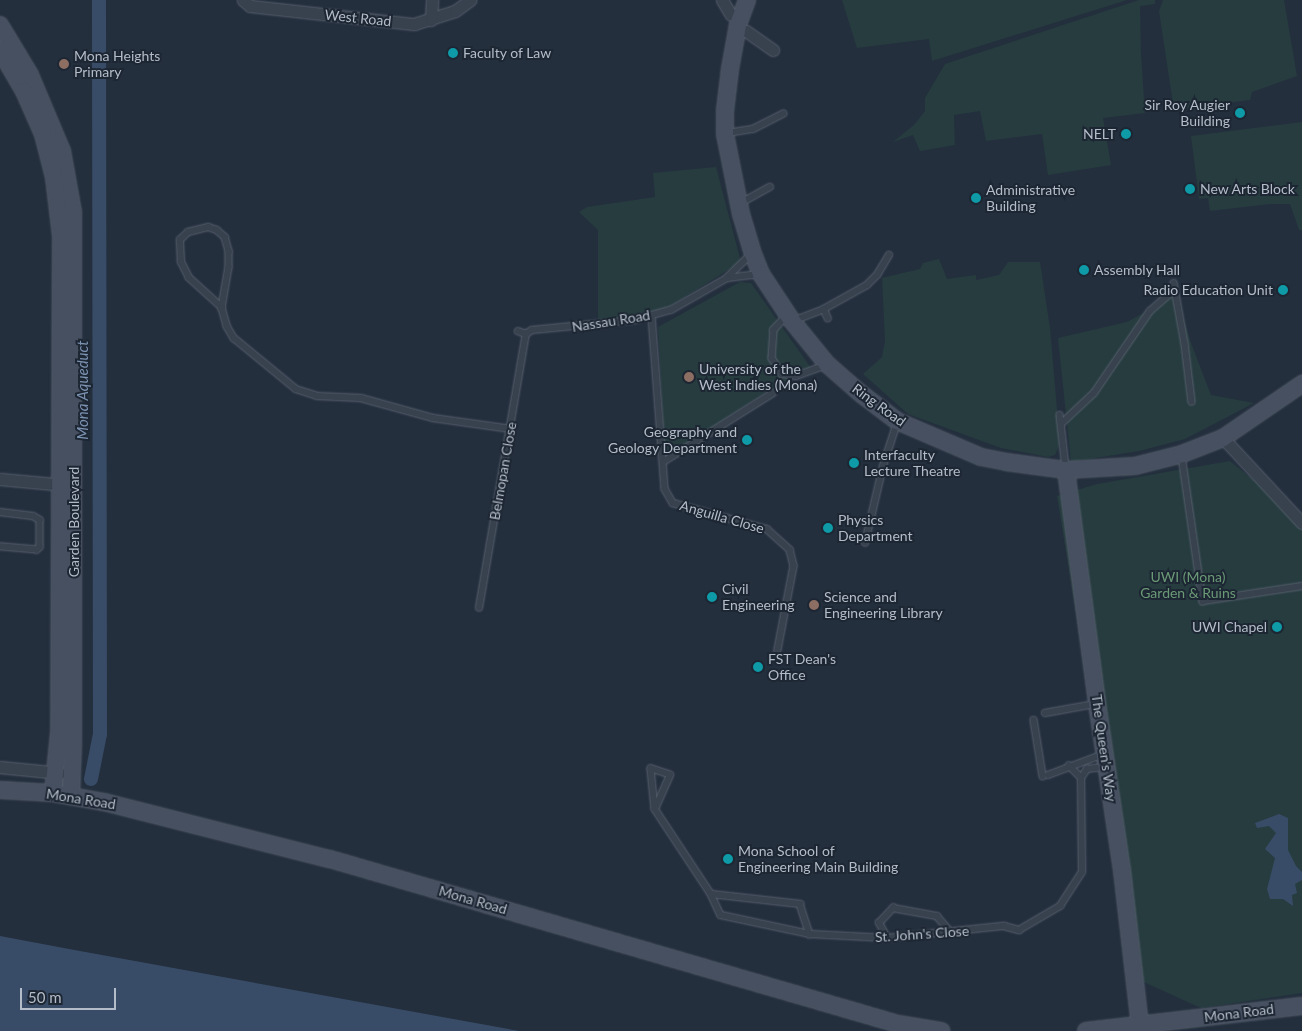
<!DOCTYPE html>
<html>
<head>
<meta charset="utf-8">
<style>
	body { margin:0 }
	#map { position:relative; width:1302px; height:1031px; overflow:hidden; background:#242f3e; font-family:Lato,sans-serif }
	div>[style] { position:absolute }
	.green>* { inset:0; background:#263c3f }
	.water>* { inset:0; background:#394c67 }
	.canal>* { height:14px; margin:-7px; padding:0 7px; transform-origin:7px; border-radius:7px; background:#394c67 }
	.roads { filter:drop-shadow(0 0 1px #565f6c) drop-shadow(0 0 1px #565f6c) }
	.lane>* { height:5.5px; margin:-2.75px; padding:0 2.75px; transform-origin:2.75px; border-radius:2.75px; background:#38414e }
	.street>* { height:11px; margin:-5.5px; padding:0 5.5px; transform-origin:5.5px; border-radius:5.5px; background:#38414e }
	.secondary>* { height:16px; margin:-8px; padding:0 8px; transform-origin:8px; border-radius:8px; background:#465061 }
	.dots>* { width:14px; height:14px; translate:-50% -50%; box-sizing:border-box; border:2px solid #1d2633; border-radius:50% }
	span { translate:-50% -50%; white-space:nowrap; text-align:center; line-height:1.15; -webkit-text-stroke:4px #1d2633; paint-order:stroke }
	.street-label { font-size:14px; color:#b4bcc9 }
	.poi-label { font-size:14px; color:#b4bcc9 }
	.left { translate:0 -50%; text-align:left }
	.right { translate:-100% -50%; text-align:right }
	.park-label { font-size:14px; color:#6b9a76 }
	.water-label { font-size:15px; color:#7c92b1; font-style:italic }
	.scale { position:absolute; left:20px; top:988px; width:96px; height:22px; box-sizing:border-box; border:2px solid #b4bcc9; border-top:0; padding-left:6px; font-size:15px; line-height:18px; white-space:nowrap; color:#b4bcc9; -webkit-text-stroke:4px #1d2633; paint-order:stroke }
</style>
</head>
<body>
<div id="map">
	<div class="green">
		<i style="clip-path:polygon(842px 0,1127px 0,932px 61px,929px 39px,857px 48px)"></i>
		<i style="clip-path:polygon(1139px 0,1155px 0,1155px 4px,1140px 6px,1141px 54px,1145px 113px,1103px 118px,1111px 165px,1048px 175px,1042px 134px,986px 141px,980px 111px,954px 115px,955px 145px,920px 151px,913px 135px,893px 142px,914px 125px,925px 111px,925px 98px,945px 64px)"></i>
		<i style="clip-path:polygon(1163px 0,1284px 0,1297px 76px,1252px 92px,1250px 100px,1174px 110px,1159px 11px)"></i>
		<i style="clip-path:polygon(1302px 122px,1302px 230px,1299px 230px,1290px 204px,1270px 204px,1210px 211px,1208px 198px,1199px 199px,1191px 136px)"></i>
		<i style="clip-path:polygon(716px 167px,741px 262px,667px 308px,625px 318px,598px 319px,598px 230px,579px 212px,587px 207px,655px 197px,653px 173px)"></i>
		<i style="clip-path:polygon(939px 259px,947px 279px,976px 275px,976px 280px,999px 275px,1008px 262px,1040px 262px,1050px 328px,1060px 444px,1055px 455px,1048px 457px,1001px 448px,908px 414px,863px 374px,882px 357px,885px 341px,882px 278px,920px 269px,923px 263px)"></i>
		<i style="clip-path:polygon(740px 282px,751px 283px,811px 368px,789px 378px,785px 387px,769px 390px,665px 458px,658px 327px)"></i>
		<i style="clip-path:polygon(1176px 295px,1191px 343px,1211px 395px,1254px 403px,1185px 439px,1139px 451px,1071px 462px,1058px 338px,1127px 322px)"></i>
		<i style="clip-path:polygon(1230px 461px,1302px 519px,1302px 993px,1201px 1008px,1135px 978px,1057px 496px,1097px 484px)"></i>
	</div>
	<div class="water">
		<i style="clip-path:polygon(1279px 814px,1288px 818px,1288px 850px,1296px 866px,1302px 872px,1302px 880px,1295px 884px,1297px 893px,1292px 895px,1293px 906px,1283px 899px,1270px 899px,1267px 889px,1275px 858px,1265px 849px,1276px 833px,1269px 826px,1257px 828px,1255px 823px)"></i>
		<i style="clip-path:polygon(0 936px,69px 949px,519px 1031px,0 1031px)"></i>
	</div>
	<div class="canal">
		<i style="left:91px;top:779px;width:46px;rotate:-78.7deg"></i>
		<i style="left:100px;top:734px;width:734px;rotate:-90.08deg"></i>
	</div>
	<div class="roads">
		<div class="lane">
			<i style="left:727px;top:133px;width:26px;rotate:-9deg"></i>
			<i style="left:753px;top:129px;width:34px;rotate:-27deg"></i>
			<i style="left:741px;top:203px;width:33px;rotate:-29deg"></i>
			<i style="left:751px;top:255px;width:33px;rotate:136deg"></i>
			<i style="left:727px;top:278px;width:32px;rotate:-7deg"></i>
			<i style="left:1174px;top:283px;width:62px;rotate:79.8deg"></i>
			<i style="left:1185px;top:344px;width:58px;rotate:83.1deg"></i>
			<i style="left:222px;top:308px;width:45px;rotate:-137.7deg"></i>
			<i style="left:189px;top:278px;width:18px;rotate:-117deg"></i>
			<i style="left:181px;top:262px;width:22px;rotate:-93deg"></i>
			<i style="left:180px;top:240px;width:11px;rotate:-45deg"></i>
			<i style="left:188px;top:232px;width:21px;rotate:-14deg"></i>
			<i style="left:208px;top:227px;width:9px;rotate:18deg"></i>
			<i style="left:217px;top:230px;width:11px;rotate:41deg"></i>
			<i style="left:225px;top:237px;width:15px;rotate:74deg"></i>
			<i style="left:229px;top:251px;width:16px;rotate:90deg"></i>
			<i style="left:229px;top:267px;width:42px;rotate:99.7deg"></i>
			<i style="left:222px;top:308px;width:19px;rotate:74deg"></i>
			<i style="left:227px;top:326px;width:14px;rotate:60deg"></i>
			<i style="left:234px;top:338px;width:80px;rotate:39.4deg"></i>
			<i style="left:296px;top:389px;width:22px;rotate:18deg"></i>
			<i style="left:317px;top:396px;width:44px;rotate:2.6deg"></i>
			<i style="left:361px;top:398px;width:75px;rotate:15.5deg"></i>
			<i style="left:433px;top:418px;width:79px;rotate:8deg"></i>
			<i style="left:824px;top:309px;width:49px;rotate:-29.2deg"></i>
			<i style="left:867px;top:285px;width:14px;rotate:-45deg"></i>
			<i style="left:877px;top:275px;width:23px;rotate:-59deg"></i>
			<i style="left:652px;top:316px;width:173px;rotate:85.7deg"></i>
			<i style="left:665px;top:489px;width:16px;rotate:60deg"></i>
			<i style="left:673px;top:503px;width:98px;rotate:15.5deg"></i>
			<i style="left:767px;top:529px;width:31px;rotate:42deg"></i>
			<i style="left:790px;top:550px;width:16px;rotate:76deg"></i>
			<i style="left:794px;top:566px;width:86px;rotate:100.8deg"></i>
			<i style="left:786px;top:317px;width:18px;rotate:133deg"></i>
			<i style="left:774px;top:330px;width:28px;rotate:94deg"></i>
			<i style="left:772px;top:358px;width:19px;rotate:58deg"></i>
			<i style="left:782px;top:374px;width:14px;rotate:8deg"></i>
			<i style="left:796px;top:376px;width:32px;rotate:-20deg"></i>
			<i style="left:793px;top:321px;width:33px;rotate:-21deg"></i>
			<i style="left:824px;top:309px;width:10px;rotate:66deg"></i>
			<i style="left:518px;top:331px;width:9px;rotate:21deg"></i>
			<i style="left:526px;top:334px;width:7px;rotate:-34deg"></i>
			<i style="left:532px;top:330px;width:103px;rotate:-5.5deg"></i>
			<i style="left:635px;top:320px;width:37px;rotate:-16deg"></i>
			<i style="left:671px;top:310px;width:64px;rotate:-29.7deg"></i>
			<i style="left:1060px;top:415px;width:53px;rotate:83.5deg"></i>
			<i style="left:1061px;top:424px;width:45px;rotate:-43.2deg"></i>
			<i style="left:1094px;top:393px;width:99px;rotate:-55.7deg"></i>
			<i style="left:1150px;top:311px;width:32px;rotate:-41deg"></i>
			<i style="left:1182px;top:456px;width:147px;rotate:81.8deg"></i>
			<i style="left:1203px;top:601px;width:100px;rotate:-8.6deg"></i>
			<i style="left:663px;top:462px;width:130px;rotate:-32.1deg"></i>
			<i style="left:0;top:512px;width:33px;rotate:7deg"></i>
			<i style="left:33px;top:516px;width:8px;rotate:30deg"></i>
			<i style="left:40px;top:520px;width:27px;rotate:90deg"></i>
			<i style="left:40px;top:547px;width:4px;rotate:135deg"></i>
			<i style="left:37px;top:550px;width:37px;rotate:-175deg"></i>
			<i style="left:865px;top:543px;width:79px;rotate:-76.8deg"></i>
			<i style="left:883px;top:466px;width:45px;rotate:-72deg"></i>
			<i style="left:479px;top:608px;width:278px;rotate:-80.3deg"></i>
			<i style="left:1045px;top:713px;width:51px;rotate:-10.2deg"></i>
			<i style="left:1034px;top:720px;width:57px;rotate:80.9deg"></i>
			<i style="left:1048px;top:775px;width:60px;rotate:-20.6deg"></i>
			<i style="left:1081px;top:778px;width:11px;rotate:-56deg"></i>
			<i style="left:1087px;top:769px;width:17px;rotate:-7deg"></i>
			<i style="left:655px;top:809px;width:37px;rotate:-66deg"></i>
			<i style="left:670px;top:775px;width:20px;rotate:-162deg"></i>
			<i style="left:651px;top:769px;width:40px;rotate:84.3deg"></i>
			<i style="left:655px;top:809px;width:102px;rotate:56.6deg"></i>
			<i style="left:711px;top:894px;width:23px;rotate:65deg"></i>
			<i style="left:721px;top:915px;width:91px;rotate:12.1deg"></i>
			<i style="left:810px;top:934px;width:77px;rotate:3deg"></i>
			<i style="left:887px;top:938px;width:118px;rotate:-5.9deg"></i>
			<i style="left:1004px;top:926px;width:16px;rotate:15deg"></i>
			<i style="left:1019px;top:930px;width:48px;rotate:-30.3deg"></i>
			<i style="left:1060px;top:906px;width:40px;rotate:-57.1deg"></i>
			<i style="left:1082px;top:872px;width:94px;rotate:-90.6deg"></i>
			<i style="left:1081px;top:778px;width:17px;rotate:-135deg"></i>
			<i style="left:711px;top:894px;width:90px;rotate:6.4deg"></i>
			<i style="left:800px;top:904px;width:32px;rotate:72deg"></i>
			<i style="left:887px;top:938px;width:17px;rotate:-118deg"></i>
			<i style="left:879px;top:923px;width:21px;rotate:-47deg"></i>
			<i style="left:893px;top:908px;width:45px;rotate:10.3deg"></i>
			<i style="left:937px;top:916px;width:23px;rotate:49deg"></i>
		</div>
		<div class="street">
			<i style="left:243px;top:0;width:9px;rotate:41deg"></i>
			<i style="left:250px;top:6px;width:165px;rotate:6.3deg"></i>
			<i style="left:414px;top:24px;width:43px;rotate:-17.6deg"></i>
			<i style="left:455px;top:11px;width:19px;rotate:-36deg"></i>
			<i style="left:722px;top:0;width:17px;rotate:59deg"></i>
			<i style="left:431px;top:20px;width:20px;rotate:-87deg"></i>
			<i style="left:746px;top:31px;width:33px;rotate:35deg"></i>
			<i style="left:1223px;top:438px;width:116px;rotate:47.1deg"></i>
			<i style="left:0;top:479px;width:65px;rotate:5.3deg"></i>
			<i style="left:0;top:767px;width:60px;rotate:5.7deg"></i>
		</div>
		<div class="secondary">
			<i style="left:747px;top:0;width:27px;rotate:110deg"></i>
			<i style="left:738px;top:25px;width:45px;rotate:100.3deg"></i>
			<i style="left:730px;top:69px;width:42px;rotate:96.8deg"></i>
			<i style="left:725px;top:111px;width:23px;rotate:90deg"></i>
			<i style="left:725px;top:134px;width:82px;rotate:78.7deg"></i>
			<i style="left:741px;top:214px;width:42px;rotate:73.3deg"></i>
			<i style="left:753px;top:254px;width:22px;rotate:68deg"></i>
			<i style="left:761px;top:274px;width:56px;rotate:56.6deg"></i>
			<i style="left:792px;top:321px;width:55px;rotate:50.9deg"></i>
			<i style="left:827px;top:364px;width:44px;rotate:41.3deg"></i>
			<i style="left:860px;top:393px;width:46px;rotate:37.1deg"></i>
			<i style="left:897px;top:421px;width:91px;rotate:23.2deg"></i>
			<i style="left:981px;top:457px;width:25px;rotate:11deg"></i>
			<i style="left:1006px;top:462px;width:61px;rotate:7.6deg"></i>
			<i style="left:1066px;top:470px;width:69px;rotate:-3.3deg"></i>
			<i style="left:1135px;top:466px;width:49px;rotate:-14.3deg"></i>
			<i style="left:1182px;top:454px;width:44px;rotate:-21.3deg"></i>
			<i style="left:1223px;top:438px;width:96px;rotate:-34.4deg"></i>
			<i style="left:0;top:25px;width:58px;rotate:59deg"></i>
			<i style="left:30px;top:75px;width:82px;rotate:67.2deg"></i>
			<i style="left:62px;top:151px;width:62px;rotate:79.8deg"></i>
			<i style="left:73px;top:212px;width:530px;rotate:90deg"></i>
			<i style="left:73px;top:742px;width:54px;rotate:92.1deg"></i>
			<i style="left:0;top:50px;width:48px;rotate:59.7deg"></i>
			<i style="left:24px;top:91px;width:47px;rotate:66.2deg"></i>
			<i style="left:43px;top:134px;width:44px;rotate:75.7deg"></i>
			<i style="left:54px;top:177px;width:59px;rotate:83.2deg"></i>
			<i style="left:61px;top:236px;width:497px;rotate:90.2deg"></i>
			<i style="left:59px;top:733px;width:60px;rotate:95.7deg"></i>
			<i style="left:1066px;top:470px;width:235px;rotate:82.4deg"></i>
			<i style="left:1097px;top:703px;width:169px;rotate:81.5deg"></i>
			<i style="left:1122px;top:870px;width:156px;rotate:83.4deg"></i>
			<i style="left:0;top:790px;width:53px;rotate:3.2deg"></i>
			<i style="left:53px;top:793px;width:52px;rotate:10deg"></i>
			<i style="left:104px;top:802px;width:233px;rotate:14.2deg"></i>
			<i style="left:330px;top:859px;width:591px;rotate:16.2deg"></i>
			<i style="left:898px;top:1024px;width:44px;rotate:9.2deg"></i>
			<i style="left:1086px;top:1031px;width:217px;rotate:-6.6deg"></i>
		</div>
	</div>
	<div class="dots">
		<i style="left:453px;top:53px;background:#0f9aa8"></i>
		<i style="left:64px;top:64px;background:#8d6e63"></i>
		<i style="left:1240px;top:113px;background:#0f9aa8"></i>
		<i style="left:1126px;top:134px;background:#0f9aa8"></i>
		<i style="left:1190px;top:189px;background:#0f9aa8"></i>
		<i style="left:976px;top:198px;background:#0f9aa8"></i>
		<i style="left:1084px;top:270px;background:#0f9aa8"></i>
		<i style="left:1283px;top:290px;background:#0f9aa8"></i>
		<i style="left:689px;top:377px;background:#8d6e63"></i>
		<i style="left:747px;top:440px;background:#0f9aa8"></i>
		<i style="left:854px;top:463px;background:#0f9aa8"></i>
		<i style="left:828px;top:528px;background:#0f9aa8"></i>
		<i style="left:712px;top:597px;background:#0f9aa8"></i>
		<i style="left:814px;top:605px;background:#8d6e63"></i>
		<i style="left:1277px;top:627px;background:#0f9aa8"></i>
		<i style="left:758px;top:667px;background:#0f9aa8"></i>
		<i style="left:728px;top:859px;background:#0f9aa8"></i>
	</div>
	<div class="street-label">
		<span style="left:358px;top:18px;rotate:6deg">West Road</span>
		<span style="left:611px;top:321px;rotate:-9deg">Nassau Road</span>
		<span style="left:879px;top:405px;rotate:36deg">Ring Road</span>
		<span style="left:503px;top:471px;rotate:-80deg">Belmopan Close</span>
		<span style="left:722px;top:517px;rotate:16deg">Anguilla Close</span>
		<span style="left:74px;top:522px;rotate:-90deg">Garden Boulevard</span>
		<span style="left:1104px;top:748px;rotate:82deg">The Queen's Way</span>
		<span style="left:81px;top:799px;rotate:9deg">Mona Road</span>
		<span style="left:473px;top:900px;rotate:16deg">Mona Road</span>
		<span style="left:922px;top:934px;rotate:-4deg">St. John's Close</span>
		<span style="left:1239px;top:1013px;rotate:-7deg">Mona Road</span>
	</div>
	<div class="poi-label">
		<span class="left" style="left:463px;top:53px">Faculty of Law</span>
		<span class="left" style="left:74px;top:64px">Mona Heights<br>Primary</span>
		<span class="right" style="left:1230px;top:113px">Sir Roy Augier<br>Building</span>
		<span class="right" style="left:1116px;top:134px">NELT</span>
		<span class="left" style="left:1200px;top:189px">New Arts Block</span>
		<span class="left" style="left:986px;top:198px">Administrative<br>Building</span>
		<span class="left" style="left:1094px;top:270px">Assembly Hall</span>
		<span class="right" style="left:1273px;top:290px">Radio Education Unit</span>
		<span class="left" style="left:699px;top:377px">University of the<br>West Indies (Mona)</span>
		<span class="right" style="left:737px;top:440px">Geography and<br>Geology Department</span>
		<span class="left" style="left:864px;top:463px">Interfaculty<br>Lecture Theatre</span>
		<span class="left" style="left:838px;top:528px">Physics<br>Department</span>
		<span class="left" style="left:722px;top:597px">Civil<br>Engineering</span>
		<span class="left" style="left:824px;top:605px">Science and<br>Engineering Library</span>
		<span class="right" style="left:1267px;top:627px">UWI Chapel</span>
		<span class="left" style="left:768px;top:667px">FST Dean's<br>Office</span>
		<span class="left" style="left:738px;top:859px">Mona School of<br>Engineering Main Building</span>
	</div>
	<div class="park-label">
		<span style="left:1188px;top:585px">UWI (Mona)<br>Garden &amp; Ruins</span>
	</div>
	<div class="water-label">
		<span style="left:83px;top:390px;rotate:-90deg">Mona Aqueduct</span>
	</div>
	<div class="scale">50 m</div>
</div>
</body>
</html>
